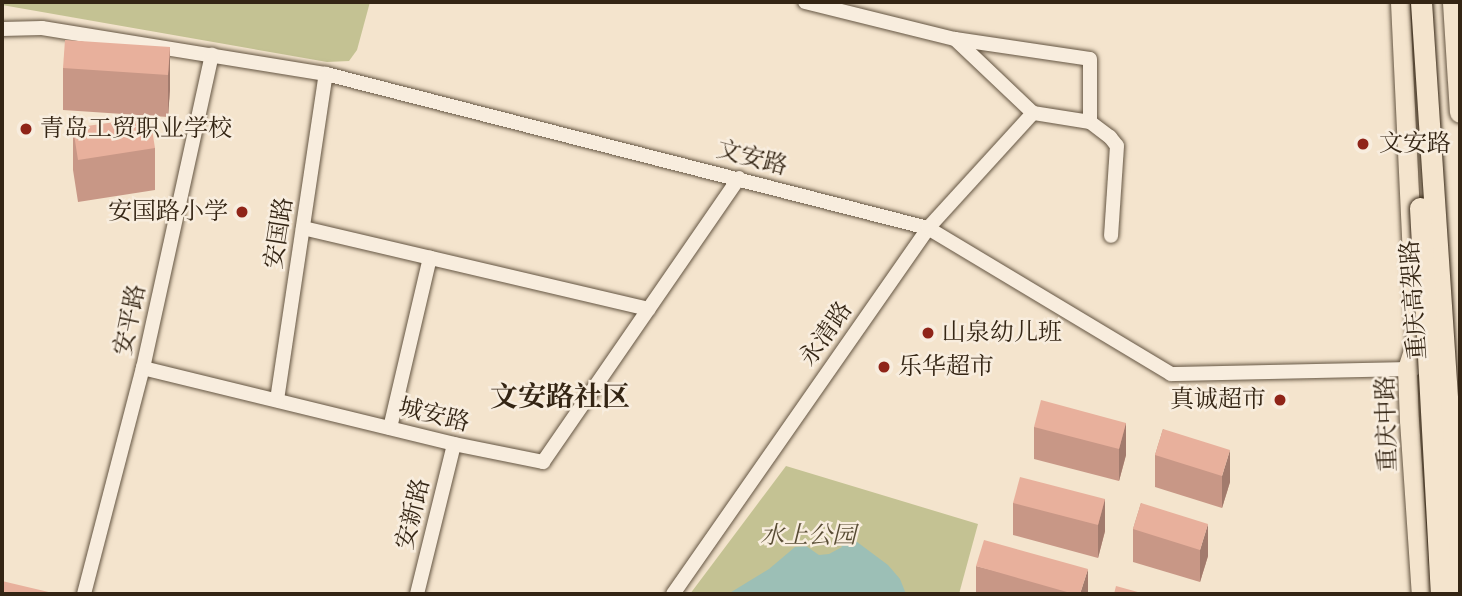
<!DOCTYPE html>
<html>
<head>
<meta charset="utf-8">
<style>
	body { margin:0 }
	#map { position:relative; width:1462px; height:596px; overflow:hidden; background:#f4e4cd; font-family:"IM FELL Great Primer","Noto Serif SC",serif }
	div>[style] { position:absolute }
	.green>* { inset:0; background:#c4c293 }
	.water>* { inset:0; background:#9cbfb6 }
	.roads { filter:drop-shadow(0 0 2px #645542) drop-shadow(0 0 2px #645542) }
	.minor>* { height:14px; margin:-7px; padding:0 7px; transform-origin:7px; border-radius:7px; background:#f8edde }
	.major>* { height:19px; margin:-9.5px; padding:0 9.5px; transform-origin:9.5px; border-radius:9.5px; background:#f4e4cd }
	.highway>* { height:21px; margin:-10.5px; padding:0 10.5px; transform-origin:10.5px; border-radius:10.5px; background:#f4e4cd }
	.bridges { filter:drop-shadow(0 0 2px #342514) drop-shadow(0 0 2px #342514) }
	.highway-bridge>* { height:21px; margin:-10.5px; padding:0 10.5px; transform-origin:10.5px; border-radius:10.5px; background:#f4e4cd }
	.wall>* { inset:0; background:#c89786 }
	.shaded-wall>* { inset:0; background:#a27b6d }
	.building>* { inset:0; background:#e8b09c }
	.dots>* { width:19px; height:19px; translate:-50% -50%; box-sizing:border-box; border:4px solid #f8edde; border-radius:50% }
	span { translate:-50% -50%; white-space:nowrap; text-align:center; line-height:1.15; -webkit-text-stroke:5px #f8edde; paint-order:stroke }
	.poi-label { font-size:24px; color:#342514 }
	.left { translate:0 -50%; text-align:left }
	.right { translate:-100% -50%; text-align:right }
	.street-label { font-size:24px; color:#342514 }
	.park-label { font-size:24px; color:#584c34; font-style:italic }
	.quarter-label { font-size:28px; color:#342514; font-weight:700 }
	.frame { position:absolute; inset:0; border:4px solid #342514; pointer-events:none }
</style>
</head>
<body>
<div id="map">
	<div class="green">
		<i style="clip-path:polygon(2px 2px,370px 2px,357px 50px,349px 61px,327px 62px,2px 5px)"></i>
		<i style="clip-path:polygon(786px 466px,978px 524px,959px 594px,690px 594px)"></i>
	</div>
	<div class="water">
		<i style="clip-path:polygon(845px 533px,888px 565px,900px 579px,906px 594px,728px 594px,769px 569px,795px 547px,806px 546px,819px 555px,829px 554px,842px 547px,839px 542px,841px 534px)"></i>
	</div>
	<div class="roads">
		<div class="minor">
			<i style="left:805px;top:2px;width:154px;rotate:13.9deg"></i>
			<i style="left:955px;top:39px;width:136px;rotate:8.4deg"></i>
			<i style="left:1090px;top:59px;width:63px;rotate:90deg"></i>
			<i style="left:1090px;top:122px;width:58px;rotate:-171deg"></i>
			<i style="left:1033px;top:113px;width:108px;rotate:-136.5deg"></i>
			<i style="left:2px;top:29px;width:40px;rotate:-1.4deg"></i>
			<i style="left:42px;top:28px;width:288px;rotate:9.2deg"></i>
			<i style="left:326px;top:74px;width:621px;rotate:14.35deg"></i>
			<i style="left:928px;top:228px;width:283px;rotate:31deg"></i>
			<i style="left:1171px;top:374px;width:243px;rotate:-1.2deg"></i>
			<i style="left:1090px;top:122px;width:25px;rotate:37deg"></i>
			<i style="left:1110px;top:137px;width:11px;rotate:52deg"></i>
			<i style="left:1117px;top:146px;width:90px;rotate:93.8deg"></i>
			<i style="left:303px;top:228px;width:355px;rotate:13.2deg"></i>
			<i style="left:143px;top:368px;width:320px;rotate:13.7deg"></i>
			<i style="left:454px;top:444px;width:91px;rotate:11.4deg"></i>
			<i style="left:543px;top:462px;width:345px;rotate:-55.4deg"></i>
			<i style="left:277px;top:400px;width:330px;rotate:-81.5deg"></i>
			<i style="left:390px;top:428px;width:175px;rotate:-76.8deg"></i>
			<i style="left:84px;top:594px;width:234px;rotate:-75.4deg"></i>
			<i style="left:143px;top:368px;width:321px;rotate:-77.6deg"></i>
			<i style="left:417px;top:594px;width:154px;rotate:-76.1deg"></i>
			<i style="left:673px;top:594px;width:446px;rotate:-55.1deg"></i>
			<i style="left:928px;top:228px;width:156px;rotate:-47.6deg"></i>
		</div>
		<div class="major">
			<i style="left:1400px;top:2px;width:339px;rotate:87.3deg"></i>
			<i style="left:1416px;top:341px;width:29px;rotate:108deg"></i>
			<i style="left:1407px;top:369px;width:51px;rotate:87.8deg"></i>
			<i style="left:1409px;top:420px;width:174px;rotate:86.1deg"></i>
		</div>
		<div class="highway">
			<i style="left:1453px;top:2px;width:110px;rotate:86.4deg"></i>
		</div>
	</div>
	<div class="bridges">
		<div class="highway-bridge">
			<i style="left:1421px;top:2px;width:593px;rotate:86.23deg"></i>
			<i style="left:1420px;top:208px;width:387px;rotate:86.9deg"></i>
		</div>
	</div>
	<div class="wall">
		<i style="clip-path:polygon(170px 47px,170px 89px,168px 117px,63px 110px,63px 68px)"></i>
		<i style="clip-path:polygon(73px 128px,155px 148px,155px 190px,78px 202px,73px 170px)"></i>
		<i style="clip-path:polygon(1126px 423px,1126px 455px,1119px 481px,1034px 459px,1034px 427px)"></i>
		<i style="clip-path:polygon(1163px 429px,1230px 482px,1222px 508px,1155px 487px,1155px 455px)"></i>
		<i style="clip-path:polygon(1105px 499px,1105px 531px,1098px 558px,1013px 535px,1013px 503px)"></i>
		<i style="clip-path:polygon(1141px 503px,1208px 556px,1200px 582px,1133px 562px,1133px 529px)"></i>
		<i style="clip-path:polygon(976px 566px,1088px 594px,976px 594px)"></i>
	</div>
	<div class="shaded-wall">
		<i style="clip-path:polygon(170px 47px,170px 89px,168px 117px,168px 75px)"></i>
		<i style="clip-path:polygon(1126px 423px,1126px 455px,1119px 481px,1119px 449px)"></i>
		<i style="clip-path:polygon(1230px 450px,1230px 482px,1222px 508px,1222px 476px)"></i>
		<i style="clip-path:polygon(1105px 499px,1105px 531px,1098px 558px,1098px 525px)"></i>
		<i style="clip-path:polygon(1208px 524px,1208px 556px,1200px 582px,1200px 550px)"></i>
		<i style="clip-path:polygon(1088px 569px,1088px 594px,1080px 594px)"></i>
	</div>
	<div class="building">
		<i style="clip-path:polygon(65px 40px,170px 47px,168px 75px,63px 68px)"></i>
		<i style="clip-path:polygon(150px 117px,155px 148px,78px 160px,73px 128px)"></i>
		<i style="clip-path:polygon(1041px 400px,1126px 423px,1119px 449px,1034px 427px)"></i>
		<i style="clip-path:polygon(1163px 429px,1230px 450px,1222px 476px,1155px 455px)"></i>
		<i style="clip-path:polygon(1020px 477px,1105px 499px,1098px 525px,1013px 503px)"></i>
		<i style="clip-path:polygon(1141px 503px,1208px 524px,1200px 550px,1133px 529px)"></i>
		<i style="clip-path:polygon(984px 540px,1088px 569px,1080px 594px,1074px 594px,976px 566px)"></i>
		<i style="clip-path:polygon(2px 581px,57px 594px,2px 594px)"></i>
		<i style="clip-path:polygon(1116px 586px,1145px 594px,1114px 594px)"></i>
	</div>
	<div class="dots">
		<i style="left:26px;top:129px;background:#8f2418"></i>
		<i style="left:1363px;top:144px;background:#8f2418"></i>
		<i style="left:242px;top:212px;background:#8f2418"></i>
		<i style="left:928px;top:333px;background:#8f2418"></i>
		<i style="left:884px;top:367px;background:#8f2418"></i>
		<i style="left:1280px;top:400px;background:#8f2418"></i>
	</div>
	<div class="poi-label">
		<span class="left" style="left:40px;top:129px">青岛工贸职业学校</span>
		<span class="left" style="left:1379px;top:144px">文安路</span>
		<span class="right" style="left:228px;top:212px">安国路小学</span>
		<span class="left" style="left:942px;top:333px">山泉幼儿班</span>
		<span class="left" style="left:898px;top:367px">乐华超市</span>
		<span class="right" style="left:1266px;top:400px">真诚超市</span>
	</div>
	<div class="street-label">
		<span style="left:752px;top:158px;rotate:15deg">文安路</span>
		<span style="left:279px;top:233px;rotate:-81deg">安国路</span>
		<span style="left:1414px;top:300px;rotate:-94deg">重庆高架路</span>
		<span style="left:130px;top:320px;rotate:-78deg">安平路</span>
		<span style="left:826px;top:334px;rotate:-55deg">永清路</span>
		<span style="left:434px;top:415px;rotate:14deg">城安路</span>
		<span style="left:1387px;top:424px;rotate:-92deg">重庆中路</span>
		<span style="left:413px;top:514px;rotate:-76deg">安新路</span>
	</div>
	<div class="park-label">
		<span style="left:808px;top:536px">水上公园</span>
	</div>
	<div class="quarter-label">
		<span style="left:560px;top:397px">文安路社区</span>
	</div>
	<div class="frame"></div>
</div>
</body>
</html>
